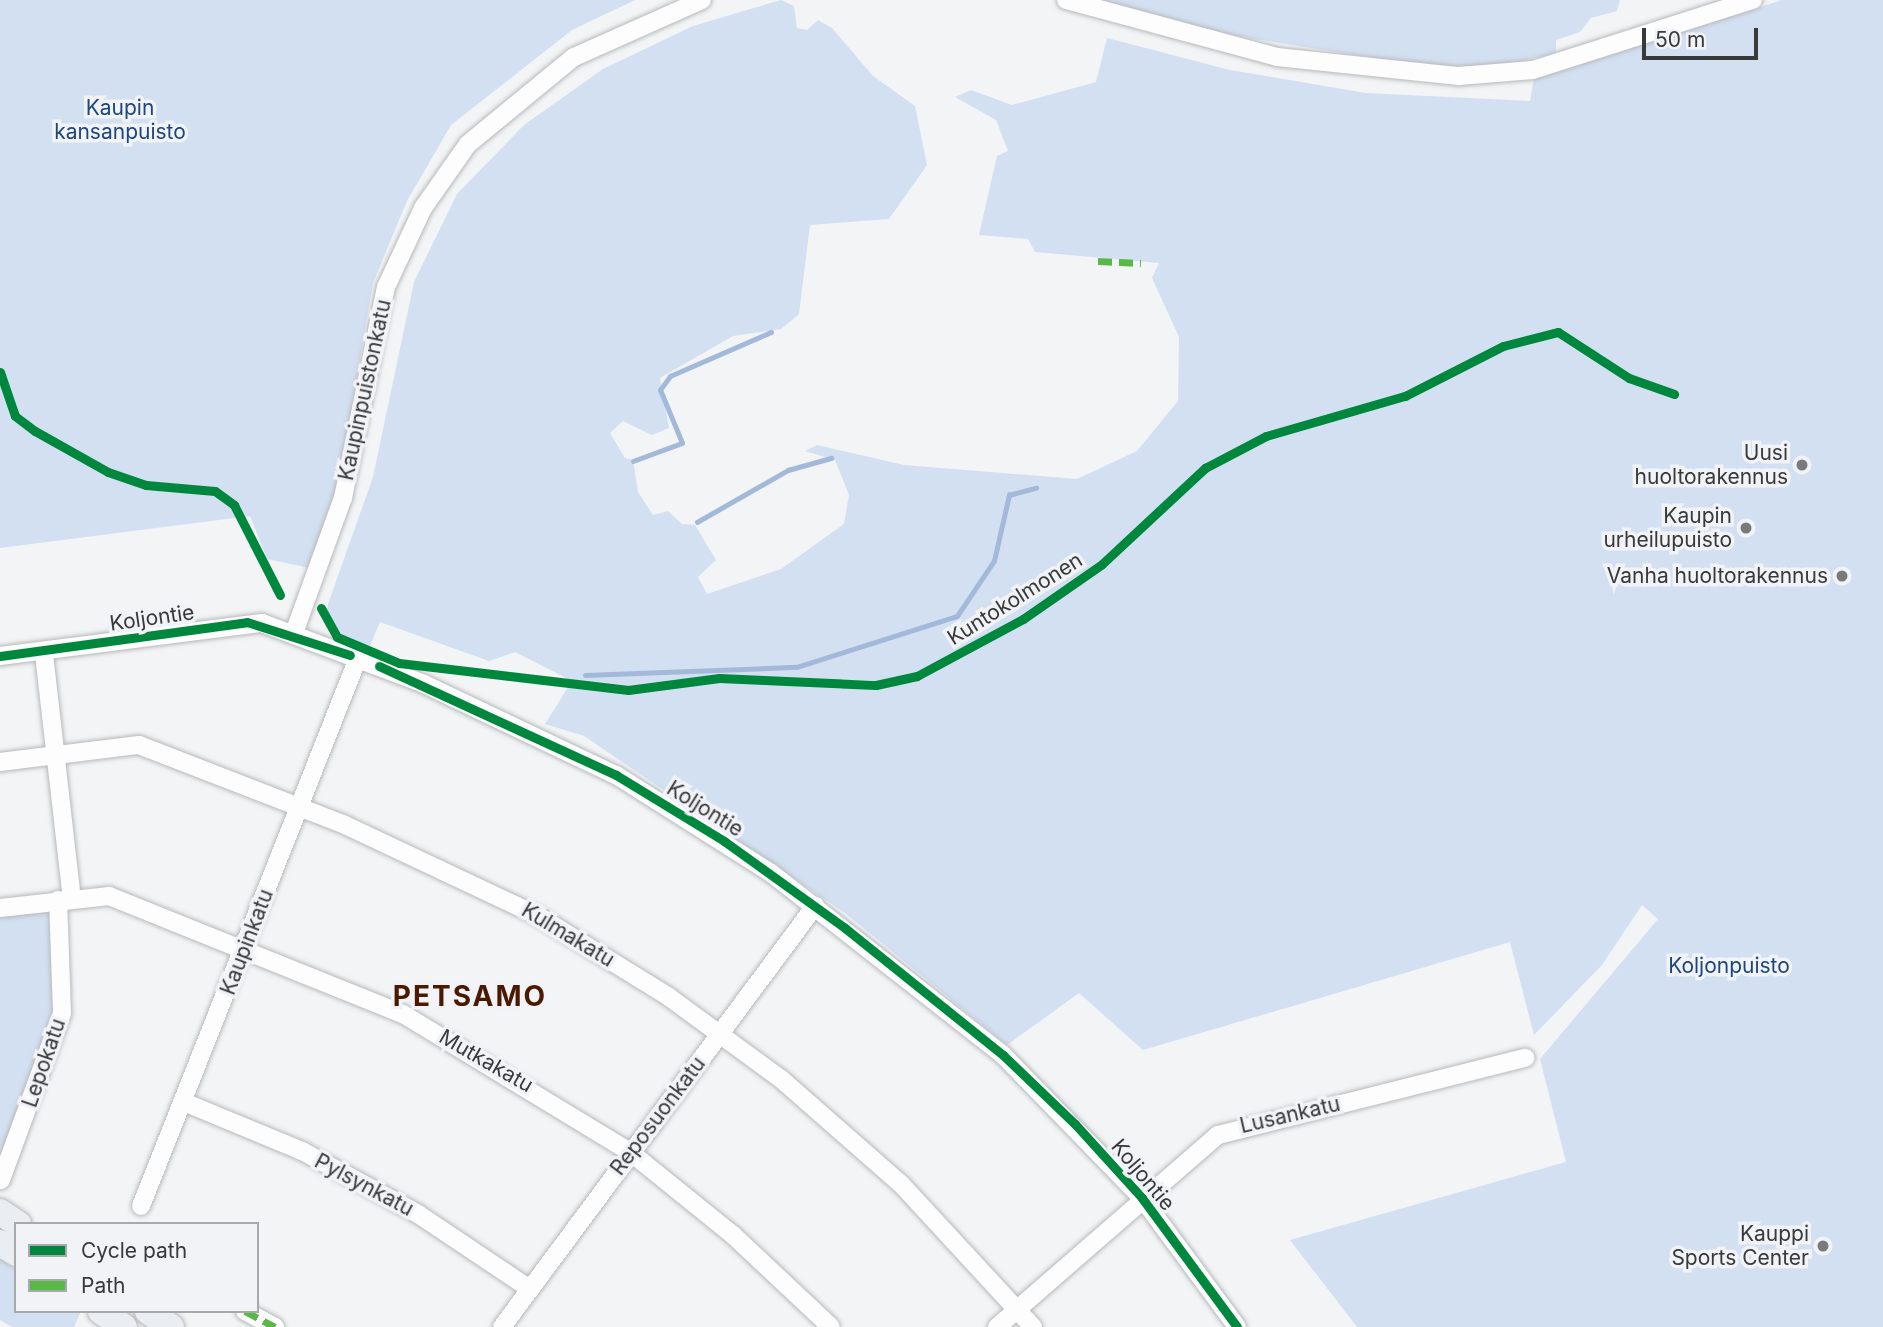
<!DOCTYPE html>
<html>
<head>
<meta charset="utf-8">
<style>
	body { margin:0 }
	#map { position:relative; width:1883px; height:1327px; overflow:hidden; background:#f2f4f6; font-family:Inter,sans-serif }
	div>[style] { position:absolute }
	.green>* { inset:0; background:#d3e0f2 }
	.stream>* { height:4.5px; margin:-2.25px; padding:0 2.25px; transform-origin:2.25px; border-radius:2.25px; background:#a2b9d9 }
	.roads { filter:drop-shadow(0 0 2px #b7b9ba) drop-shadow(0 0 2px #b7b9ba) }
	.minor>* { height:18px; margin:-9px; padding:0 9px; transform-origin:9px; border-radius:9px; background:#fdfdfe }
	.highway>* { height:26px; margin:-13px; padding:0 13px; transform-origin:13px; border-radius:13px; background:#eaeef3 }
	.quiet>* { height:7px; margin-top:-3.5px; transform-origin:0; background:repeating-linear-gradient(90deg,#58b947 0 14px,transparent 0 21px) }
	.cycleway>* { height:9px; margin:-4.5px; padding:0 4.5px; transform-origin:4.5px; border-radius:4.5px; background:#00873e }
	.dots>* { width:19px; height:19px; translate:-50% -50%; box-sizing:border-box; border:4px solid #f1f3f7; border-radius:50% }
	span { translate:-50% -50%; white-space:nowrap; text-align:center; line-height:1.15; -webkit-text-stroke:7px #f1f3f7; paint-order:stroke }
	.park-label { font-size:21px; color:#1c467e }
	.street-label { font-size:21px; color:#38393b }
	.poi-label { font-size:21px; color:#38393b }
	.right { translate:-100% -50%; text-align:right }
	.district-label { font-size:28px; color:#491a00; font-weight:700; letter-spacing:2px }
	.legend { position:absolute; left:14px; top:1222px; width:245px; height:91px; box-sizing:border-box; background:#f1f3f7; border:2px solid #a7a9ac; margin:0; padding:9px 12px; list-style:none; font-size:21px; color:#38393b }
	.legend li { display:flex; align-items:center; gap:14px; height:35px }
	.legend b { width:35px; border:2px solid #a7a9ac }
	.scale { position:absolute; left:1642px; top:28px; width:116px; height:32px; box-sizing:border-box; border:4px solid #38393b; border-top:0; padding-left:9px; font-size:21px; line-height:24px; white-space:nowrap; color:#38393b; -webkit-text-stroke:5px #f1f3f7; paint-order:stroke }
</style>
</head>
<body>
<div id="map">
	<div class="green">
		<i style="clip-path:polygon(0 0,635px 0,572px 30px,451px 125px,407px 201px,373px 283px,337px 491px,310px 568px,267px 559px,250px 516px,0 548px)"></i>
		<i style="clip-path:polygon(781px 0,794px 6px,797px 28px,807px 30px,818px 20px,832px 28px,873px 76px,915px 106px,927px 165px,889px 219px,810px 225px,799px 314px,781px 329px,733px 336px,660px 378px,669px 428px,652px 435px,623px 421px,610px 433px,625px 458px,633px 460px,638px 492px,653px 515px,668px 511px,682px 524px,695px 525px,716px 560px,698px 577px,707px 594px,781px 569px,844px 524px,849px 495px,835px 460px,805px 451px,817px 445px,904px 465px,1077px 479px,1137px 451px,1178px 401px,1179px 337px,1152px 278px,1159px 263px,1035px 252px,1028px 239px,979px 235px,997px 156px,1008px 151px,996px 120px,955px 97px,971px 90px,1012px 105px,1096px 82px,1107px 38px,1230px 70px,1366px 93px,1530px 101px,1534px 78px,1782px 0,1883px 0,1883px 1327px,1357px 1327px,1290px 1240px,1566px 1162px,1540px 1059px,1658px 919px,1642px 905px,1602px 965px,1534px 1035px,1510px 942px,1143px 1050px,1079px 993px,1007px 1045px,845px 913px,584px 736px,545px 724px,572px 681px,515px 652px,489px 661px,380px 622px,369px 648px,346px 639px,327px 616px,328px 604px,373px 477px,414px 282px,457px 194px,524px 125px,603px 69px,693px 26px)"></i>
		<i style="clip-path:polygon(1101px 0,1620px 0,1617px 11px,1591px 18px,1580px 32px,1556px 40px,1556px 53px,1501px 66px,1425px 66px,1229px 35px)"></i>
		<i style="clip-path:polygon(54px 906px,54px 1012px,0 1163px,0 914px)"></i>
		<i style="clip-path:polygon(0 1259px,16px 1269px,16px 1311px,81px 1311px,74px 1327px,12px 1327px,0 1320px)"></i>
	</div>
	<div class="stream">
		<i style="left:633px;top:461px;width:52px;rotate:-20.2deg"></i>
		<i style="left:682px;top:443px;width:57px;rotate:-112.5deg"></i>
		<i style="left:660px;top:390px;width:17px;rotate:-54deg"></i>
		<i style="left:670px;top:376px;width:110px;rotate:-23.5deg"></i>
		<i style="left:697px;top:522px;width:105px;rotate:-29.7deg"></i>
		<i style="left:788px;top:470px;width:45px;rotate:-15.6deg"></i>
		<i style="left:585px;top:675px;width:212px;rotate:-2.2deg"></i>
		<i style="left:797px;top:667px;width:168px;rotate:-17.7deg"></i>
		<i style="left:957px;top:616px;width:66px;rotate:-56.1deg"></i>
		<i style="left:994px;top:561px;width:68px;rotate:-77.2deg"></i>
		<i style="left:1009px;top:495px;width:28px;rotate:-15deg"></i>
	</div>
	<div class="roads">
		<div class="minor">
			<i style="left:1066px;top:0;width:219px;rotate:15.1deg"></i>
			<i style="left:1277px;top:57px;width:183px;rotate:6deg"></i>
			<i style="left:1459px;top:76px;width:74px;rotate:-4.6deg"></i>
			<i style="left:1533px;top:70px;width:231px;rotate:-17.7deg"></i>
			<i style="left:294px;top:633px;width:144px;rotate:-70.1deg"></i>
			<i style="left:343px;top:498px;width:215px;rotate:-78.5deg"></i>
			<i style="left:386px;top:287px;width:87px;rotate:-64.9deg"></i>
			<i style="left:423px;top:208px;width:78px;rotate:-54.9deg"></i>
			<i style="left:468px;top:144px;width:137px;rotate:-39.4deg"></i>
			<i style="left:574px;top:57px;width:140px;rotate:-24deg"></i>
			<i style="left:44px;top:654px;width:246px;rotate:83.5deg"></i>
			<i style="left:0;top:656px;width:264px;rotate:-7.2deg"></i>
			<i style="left:262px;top:623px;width:173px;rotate:20.6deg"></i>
			<i style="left:424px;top:684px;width:212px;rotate:25.4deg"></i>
			<i style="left:616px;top:775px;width:183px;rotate:32.3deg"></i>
			<i style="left:771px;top:873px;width:295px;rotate:38.1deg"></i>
			<i style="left:1003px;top:1055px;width:199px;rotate:45.8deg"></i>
			<i style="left:1142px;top:1198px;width:160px;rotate:53.6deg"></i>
			<i style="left:0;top:762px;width:140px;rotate:-7deg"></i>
			<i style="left:139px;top:745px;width:221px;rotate:21.2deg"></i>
			<i style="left:345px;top:825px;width:213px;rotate:25.2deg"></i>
			<i style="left:538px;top:916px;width:154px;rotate:31.7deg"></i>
			<i style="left:669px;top:997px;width:139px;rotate:36.2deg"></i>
			<i style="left:781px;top:1079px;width:159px;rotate:41.2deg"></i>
			<i style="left:901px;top:1184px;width:195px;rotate:47.3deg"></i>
			<i style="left:0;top:908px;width:110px;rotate:-6.3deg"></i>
			<i style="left:109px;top:896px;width:317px;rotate:21.9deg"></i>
			<i style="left:403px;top:1014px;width:266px;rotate:31.3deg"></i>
			<i style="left:630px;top:1152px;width:132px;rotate:38.9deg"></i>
			<i style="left:733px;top:1235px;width:134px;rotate:43.2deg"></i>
			<i style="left:186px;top:1103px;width:126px;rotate:22.5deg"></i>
			<i style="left:302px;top:1151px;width:132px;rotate:28.5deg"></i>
			<i style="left:418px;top:1214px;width:135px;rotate:33.8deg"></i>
			<i style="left:1px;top:1180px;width:178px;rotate:-69.9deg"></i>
			<i style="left:62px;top:1013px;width:113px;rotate:-92deg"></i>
			<i style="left:141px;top:1206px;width:589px;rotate:-68.4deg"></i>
			<i style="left:245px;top:1311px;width:34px;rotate:28deg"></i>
			<i style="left:502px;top:1327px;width:525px;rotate:-53.37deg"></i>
			<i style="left:997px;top:1327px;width:293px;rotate:-41deg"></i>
			<i style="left:1218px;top:1135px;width:317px;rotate:-14.1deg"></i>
		</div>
		<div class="highway">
			<i style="left:0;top:1212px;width:22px;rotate:34deg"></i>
			<i style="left:0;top:1243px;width:19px;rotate:32deg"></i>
			<i style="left:101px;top:1311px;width:28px;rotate:35deg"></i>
			<i style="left:148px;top:1311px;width:28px;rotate:35deg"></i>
		</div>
	</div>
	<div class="quiet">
		<i style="left:1098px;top:261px;width:43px;rotate:2.7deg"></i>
		<i style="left:245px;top:1311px;width:34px;rotate:28deg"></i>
	</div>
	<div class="cycleway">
		<i style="left:0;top:372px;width:46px;rotate:71.2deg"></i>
		<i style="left:15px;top:416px;width:25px;rotate:37deg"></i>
		<i style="left:35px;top:431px;width:84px;rotate:29.3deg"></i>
		<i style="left:108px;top:472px;width:40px;rotate:18.9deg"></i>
		<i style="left:146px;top:485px;width:69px;rotate:5deg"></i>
		<i style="left:215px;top:491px;width:24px;rotate:36deg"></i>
		<i style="left:234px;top:505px;width:101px;rotate:62.9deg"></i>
		<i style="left:321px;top:608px;width:33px;rotate:61deg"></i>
		<i style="left:337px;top:637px;width:67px;rotate:22.8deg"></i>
		<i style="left:399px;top:663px;width:231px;rotate:6.7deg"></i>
		<i style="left:628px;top:690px;width:92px;rotate:-7.5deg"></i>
		<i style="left:719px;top:678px;width:157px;rotate:2.6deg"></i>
		<i style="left:876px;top:685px;width:42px;rotate:-12.4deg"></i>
		<i style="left:917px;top:676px;width:120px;rotate:-28.3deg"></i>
		<i style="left:1023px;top:619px;width:96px;rotate:-34.8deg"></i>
		<i style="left:1102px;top:564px;width:141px;rotate:-43deg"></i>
		<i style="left:1205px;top:468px;width:69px;rotate:-27.7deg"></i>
		<i style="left:1266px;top:436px;width:145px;rotate:-16.1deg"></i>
		<i style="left:1405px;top:396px;width:110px;rotate:-27deg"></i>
		<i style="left:1503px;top:346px;width:57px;rotate:-14.3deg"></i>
		<i style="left:1558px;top:332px;width:85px;rotate:32.9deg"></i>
		<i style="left:1629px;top:378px;width:48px;rotate:19.6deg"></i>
		<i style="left:0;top:656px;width:249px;rotate:-7.8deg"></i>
		<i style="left:247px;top:622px;width:108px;rotate:17.8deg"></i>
		<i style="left:379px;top:666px;width:261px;rotate:24.7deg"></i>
		<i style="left:616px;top:775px;width:127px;rotate:31.4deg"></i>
		<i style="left:724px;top:841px;width:149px;rotate:35.7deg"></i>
		<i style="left:845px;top:928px;width:203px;rotate:38.8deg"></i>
		<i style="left:1003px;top:1055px;width:100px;rotate:43.8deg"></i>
		<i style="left:1075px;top:1124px;width:100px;rotate:47.8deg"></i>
		<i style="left:1142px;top:1198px;width:160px;rotate:53.6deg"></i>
	</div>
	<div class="dots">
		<i style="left:1802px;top:465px;background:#797a7c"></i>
		<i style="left:1746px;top:528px;background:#797a7c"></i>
		<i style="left:1842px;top:576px;background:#797a7c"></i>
		<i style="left:1823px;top:1246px;background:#797a7c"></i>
	</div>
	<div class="park-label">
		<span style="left:120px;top:120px">Kaupin<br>kansanpuisto</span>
		<span style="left:1729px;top:966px">Koljonpuisto</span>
	</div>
	<div class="street-label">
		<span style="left:365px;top:390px;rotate:-78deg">Kaupinpuistonkatu</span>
		<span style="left:1015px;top:599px;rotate:-32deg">Kuntokolmonen</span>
		<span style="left:152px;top:618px;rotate:-8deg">Koljontie</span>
		<span style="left:705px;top:809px;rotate:32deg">Koljontie</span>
		<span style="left:568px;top:935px;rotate:31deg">Kulmakatu</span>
		<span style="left:247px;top:942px;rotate:-69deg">Kaupinkatu</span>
		<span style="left:486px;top:1061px;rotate:30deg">Mutkakatu</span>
		<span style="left:44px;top:1063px;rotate:-71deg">Lepokatu</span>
		<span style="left:1290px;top:1115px;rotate:-13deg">Lusankatu</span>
		<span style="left:658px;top:1116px;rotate:-53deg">Reposuonkatu</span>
		<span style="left:1143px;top:1175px;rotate:50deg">Koljontie</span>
		<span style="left:364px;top:1185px;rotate:28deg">Pylsynkatu</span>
	</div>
	<div class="poi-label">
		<span class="right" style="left:1788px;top:465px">Uusi<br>huoltorakennus</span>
		<span class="right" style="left:1732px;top:528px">Kaupin<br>urheilupuisto</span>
		<span class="right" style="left:1828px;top:576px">Vanha huoltorakennus</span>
		<span class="right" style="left:1809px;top:1246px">Kauppi<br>Sports Center</span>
	</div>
	<div class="district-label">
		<span style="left:470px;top:996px">PETSAMO</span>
	</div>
	<ul class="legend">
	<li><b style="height:9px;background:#00873e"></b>Cycle path</li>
	<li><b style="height:9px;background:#58b947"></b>Path</li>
	</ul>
	<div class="scale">50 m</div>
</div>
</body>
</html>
